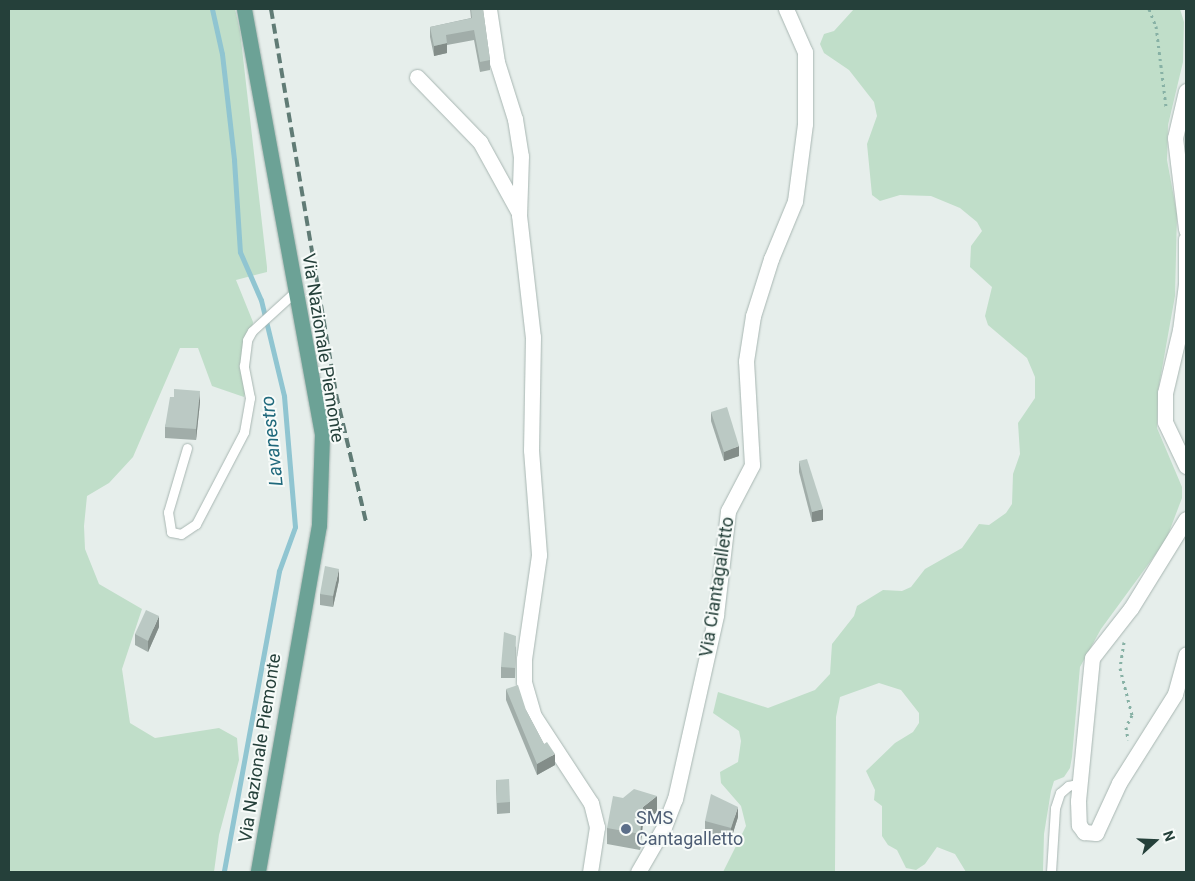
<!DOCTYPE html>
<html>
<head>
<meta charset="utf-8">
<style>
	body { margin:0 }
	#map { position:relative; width:1195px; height:881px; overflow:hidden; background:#e6eeeb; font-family:Roboto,sans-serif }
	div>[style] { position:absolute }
	.green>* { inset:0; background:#c0dec9 }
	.stream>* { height:5px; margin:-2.5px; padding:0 2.5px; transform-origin:2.5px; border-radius:2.5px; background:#90c5d1 }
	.path>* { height:3px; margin-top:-1.5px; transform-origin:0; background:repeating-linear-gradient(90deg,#87b1a5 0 2.5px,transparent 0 6.5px) }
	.roads { filter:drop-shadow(0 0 1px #a8b6b2) drop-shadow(0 0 1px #a8b6b2) }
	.service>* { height:9px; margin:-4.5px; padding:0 4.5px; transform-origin:4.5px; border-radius:4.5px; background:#fff }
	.minor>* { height:15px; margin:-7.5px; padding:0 7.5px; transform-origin:7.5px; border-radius:7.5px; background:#fff }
	.primary>* { height:15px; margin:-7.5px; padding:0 7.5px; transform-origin:7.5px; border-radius:7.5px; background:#6ca296 }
	.rail>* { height:4px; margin-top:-2px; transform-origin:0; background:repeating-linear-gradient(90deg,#607b75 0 10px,transparent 0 15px) }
	.wall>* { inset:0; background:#a1ada9 }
	.shaded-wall>* { inset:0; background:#838d89 }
	.building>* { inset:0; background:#bbc9c4 }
	.dots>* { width:14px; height:14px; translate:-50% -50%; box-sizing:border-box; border:2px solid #f7fbf9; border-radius:50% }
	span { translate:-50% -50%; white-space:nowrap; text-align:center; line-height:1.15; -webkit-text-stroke:4px #f7fbf9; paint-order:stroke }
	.street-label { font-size:18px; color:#25403a }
	.service-label { font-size:18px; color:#4e5e75 }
	.left { translate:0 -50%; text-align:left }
	.water-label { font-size:19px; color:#20697c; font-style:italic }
	.frame { position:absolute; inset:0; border:10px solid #25403a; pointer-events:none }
	.north { position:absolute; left:1130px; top:816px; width:50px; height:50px; -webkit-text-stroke:4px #f7fbf9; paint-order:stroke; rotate:70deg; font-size:14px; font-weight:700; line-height:20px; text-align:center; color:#25403a }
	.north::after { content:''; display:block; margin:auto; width:18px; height:22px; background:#25403a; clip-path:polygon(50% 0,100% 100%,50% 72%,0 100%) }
</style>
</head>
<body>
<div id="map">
	<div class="green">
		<i style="clip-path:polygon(9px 9px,235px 9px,240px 31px,267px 267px,267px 272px,236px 280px,253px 322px,248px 384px,244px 397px,212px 386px,198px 348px,180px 348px,133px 457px,109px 483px,87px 496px,84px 526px,85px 549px,99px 584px,142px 609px,122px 669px,130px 723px,155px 738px,219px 728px,237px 738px,239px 760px,219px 835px,214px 872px,9px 872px)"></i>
		<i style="clip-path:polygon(854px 9px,1180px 9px,1184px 22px,1183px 62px,1168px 125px,1167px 160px,1177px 214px,1175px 296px,1158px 391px,1157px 428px,1182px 487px,1182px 498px,1166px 540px,1101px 629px,1080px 667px,1072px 757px,1070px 768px,1064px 777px,1054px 781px,1051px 791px,1044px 834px,1043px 872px,966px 872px,955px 854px,937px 847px,925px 864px,916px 870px,906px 868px,897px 850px,888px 845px,882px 836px,882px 806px,874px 800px,875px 790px,866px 771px,895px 743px,913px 732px,919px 723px,919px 713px,901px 690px,879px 683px,840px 697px,836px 717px,835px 872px,723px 872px,746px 826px,741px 806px,721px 783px,720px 772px,738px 762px,741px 741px,739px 731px,713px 713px,718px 692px,768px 708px,815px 690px,830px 674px,832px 644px,854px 616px,857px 606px,883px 590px,902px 591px,911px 587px,925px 569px,962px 548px,979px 524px,989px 525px,1006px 513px,1012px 504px,1013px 474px,1020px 454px,1018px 423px,1035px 398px,1035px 377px,1027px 358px,988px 325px,985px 316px,992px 287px,970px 267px,971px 246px,982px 231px,977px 222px,960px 208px,931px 196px,900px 195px,880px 201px,872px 195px,867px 144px,877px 116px,874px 102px,849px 70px,824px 53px,820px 44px,824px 34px,834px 31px)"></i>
	</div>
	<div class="stream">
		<i style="left:212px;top:9px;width:46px;rotate:77.5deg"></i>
		<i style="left:222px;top:54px;width:107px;rotate:83.5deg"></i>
		<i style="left:234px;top:160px;width:92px;rotate:86.3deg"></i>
		<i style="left:240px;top:252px;width:52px;rotate:66.4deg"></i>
		<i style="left:261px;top:300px;width:99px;rotate:76.5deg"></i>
		<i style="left:284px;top:396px;width:131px;rotate:85.2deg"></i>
		<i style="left:295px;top:527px;width:47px;rotate:110deg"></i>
		<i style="left:279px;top:571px;width:306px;rotate:100.4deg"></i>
	</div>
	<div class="path">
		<i style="left:1149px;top:9px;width:18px;rotate:68deg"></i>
		<i style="left:1156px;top:26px;width:81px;rotate:82.9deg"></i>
		<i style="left:1124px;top:642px;width:26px;rotate:99deg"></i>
		<i style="left:1120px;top:668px;width:49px;rotate:75.7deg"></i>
		<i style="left:1132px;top:715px;width:13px;rotate:117deg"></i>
		<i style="left:1126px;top:727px;width:13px;rotate:81deg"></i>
	</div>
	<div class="roads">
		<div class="service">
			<i style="left:187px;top:448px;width:67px;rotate:106.5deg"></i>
			<i style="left:168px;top:512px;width:20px;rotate:81deg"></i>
			<i style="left:171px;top:532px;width:10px;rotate:11deg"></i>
			<i style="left:181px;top:534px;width:18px;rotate:-34deg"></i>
			<i style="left:196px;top:524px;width:104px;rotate:-62.4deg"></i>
			<i style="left:244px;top:432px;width:35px;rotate:-80deg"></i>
			<i style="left:250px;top:398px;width:33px;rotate:-101deg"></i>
			<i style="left:244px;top:366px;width:26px;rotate:-83deg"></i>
			<i style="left:247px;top:340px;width:10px;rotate:-61deg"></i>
			<i style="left:252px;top:331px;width:59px;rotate:-42.3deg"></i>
			<i style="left:1051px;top:872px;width:64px;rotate:-86.4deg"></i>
			<i style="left:1055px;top:808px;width:16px;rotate:-72deg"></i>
			<i style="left:1060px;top:793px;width:11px;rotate:-41deg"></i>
			<i style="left:1068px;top:786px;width:12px;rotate:-14deg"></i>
		</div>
		<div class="minor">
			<i style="left:489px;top:9px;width:54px;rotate:81.4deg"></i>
			<i style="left:497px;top:62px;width:60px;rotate:72.5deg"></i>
			<i style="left:515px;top:119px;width:37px;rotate:81deg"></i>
			<i style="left:521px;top:156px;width:59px;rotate:91.9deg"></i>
			<i style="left:519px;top:215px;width:123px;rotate:83.5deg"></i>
			<i style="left:533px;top:337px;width:113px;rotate:91deg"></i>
			<i style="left:531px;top:450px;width:105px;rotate:85.6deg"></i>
			<i style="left:539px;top:555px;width:105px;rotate:98.2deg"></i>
			<i style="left:524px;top:659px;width:23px;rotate:90deg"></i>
			<i style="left:524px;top:682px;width:35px;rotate:74deg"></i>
			<i style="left:534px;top:716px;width:104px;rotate:56.8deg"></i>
			<i style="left:591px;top:803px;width:25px;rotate:76deg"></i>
			<i style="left:597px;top:827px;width:46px;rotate:98.8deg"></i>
			<i style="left:417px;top:77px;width:91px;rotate:45.9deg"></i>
			<i style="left:480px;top:142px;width:81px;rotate:61.2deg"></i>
			<i style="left:1186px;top:91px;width:48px;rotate:103.2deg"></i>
			<i style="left:1175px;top:138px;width:92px;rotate:83.1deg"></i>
			<i style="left:1186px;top:239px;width:45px;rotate:90deg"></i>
			<i style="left:1186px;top:284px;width:46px;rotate:97.4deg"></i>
			<i style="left:1180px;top:330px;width:65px;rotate:103.4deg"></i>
			<i style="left:1165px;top:393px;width:29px;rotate:90deg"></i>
			<i style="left:1165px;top:422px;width:49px;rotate:64.5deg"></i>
			<i style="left:1186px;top:519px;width:105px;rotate:121.7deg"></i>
			<i style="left:1131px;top:608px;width:63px;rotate:128deg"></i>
			<i style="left:1092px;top:658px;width:144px;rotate:95.6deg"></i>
			<i style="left:1078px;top:801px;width:24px;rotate:88deg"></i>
			<i style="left:1079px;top:825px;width:9px;rotate:54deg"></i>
			<i style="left:1084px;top:832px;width:12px;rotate:5deg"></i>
			<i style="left:1096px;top:833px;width:55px;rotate:-65.3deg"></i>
			<i style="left:1119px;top:783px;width:105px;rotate:-57.8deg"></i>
			<i style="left:1175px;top:694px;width:41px;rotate:-74.6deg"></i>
			<i style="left:638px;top:872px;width:52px;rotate:-60deg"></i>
			<i style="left:664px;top:827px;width:30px;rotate:-69deg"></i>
			<i style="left:675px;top:799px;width:189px;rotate:-77.4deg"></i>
			<i style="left:716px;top:615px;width:105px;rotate:-83.4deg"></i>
			<i style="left:728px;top:511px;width:52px;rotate:-62.4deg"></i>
			<i style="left:752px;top:465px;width:104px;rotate:-93.3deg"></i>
			<i style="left:746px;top:361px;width:46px;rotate:-81.2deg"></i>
			<i style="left:753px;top:316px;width:60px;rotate:-72.5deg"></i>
			<i style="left:771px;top:259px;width:63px;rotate:-67.5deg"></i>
			<i style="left:795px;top:201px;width:78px;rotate:-82.6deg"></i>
			<i style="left:805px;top:124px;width:72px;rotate:-90deg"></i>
			<i style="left:805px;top:52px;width:47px;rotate:-113.8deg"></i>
		</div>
		<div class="primary">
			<i style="left:244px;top:9px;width:432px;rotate:79.6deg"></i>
			<i style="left:322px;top:434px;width:91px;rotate:91.9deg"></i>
			<i style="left:319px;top:525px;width:352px;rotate:100deg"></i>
		</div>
	</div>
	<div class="rail">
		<i style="left:271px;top:9px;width:390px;rotate:80.4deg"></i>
		<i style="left:336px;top:394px;width:131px;rotate:76.8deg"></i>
	</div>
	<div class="wall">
		<i style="clip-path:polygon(470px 9px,483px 9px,490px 60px,490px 70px,480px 72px,474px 40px,447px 45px,447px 53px,434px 56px,430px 37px,430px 27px,471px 18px)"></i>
		<i style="clip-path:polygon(174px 397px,200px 402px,196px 440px,165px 438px,165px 427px)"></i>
		<i style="clip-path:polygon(711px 412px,739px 456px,724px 461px,711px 421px)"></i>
		<i style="clip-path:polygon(799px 461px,823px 520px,812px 522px,799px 472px)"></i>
		<i style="clip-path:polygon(339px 580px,333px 607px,320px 605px,320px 594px)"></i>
		<i style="clip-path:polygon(159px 627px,148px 652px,135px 645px,135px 634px)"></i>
		<i style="clip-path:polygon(516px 646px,515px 678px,501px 678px,501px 667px)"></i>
		<i style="clip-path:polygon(506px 689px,526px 710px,555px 765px,537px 775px,506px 700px)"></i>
		<i style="clip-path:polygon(496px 780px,510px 802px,510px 813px,497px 814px)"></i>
		<i style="clip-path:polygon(657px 812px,643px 823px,640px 850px,607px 844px,607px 828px)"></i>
		<i style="clip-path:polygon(738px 817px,731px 839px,705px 832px,705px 821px)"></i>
	</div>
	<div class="shaded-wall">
		<i style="clip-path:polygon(447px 43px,447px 53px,434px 56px,434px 46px)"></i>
		<i style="clip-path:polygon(200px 391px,200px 402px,196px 440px,196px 429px)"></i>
		<i style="clip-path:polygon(739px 446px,739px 456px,724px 461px,724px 452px)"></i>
		<i style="clip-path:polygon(823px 509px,823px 520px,812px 522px,812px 512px)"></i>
		<i style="clip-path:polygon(339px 569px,339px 580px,333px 607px,333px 596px)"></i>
		<i style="clip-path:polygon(159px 616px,159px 627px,148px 652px,148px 641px)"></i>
		<i style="clip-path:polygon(555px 754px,555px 765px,537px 775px,537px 764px)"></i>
		<i style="clip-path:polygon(657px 796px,657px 812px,643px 823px,640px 850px,640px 834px,643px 807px)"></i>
		<i style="clip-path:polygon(738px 807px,738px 817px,731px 839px,731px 828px)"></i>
	</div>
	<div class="building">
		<i style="clip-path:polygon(471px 9px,483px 9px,490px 60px,480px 62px,474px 30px,446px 35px,447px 43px,434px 46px,430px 27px,472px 18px)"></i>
		<i style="clip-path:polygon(174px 389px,200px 391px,196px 429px,165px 427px,170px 397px,174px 397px)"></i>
		<i style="clip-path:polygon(727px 407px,739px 446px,724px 452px,711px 412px)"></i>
		<i style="clip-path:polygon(807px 459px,823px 509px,812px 512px,799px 461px)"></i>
		<i style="clip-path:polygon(325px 566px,339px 569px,333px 596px,320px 594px)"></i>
		<i style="clip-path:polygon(146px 610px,159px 616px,148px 641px,135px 634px)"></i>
		<i style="clip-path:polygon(504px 632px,516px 636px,515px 668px,501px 667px)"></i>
		<i style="clip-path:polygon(518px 685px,526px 710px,544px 744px,547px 742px,555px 754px,537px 764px,506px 689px)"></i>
		<i style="clip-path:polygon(509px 779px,510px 802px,497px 803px,496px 780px)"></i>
		<i style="clip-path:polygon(634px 789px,657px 796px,643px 807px,640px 834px,607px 828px,613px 796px,623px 798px)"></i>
		<i style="clip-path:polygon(711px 794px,738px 807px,731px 828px,705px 821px)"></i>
	</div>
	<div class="dots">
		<i style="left:626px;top:829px;background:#5c6f8a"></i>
	</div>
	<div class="street-label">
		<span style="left:323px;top:348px;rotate:81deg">Via Nazionale Piemonte</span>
		<span style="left:717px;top:587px;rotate:-81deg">Via Ciantagalletto</span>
		<span style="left:260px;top:748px;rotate:-81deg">Via Nazionale Piemonte</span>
	</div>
	<div class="service-label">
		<span class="left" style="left:636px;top:829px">SMS<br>Cantagalletto</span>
	</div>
	<div class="water-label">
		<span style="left:272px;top:441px;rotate:-96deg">Lavanestro</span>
	</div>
	<div class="frame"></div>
	<div class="north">N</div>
</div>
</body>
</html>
